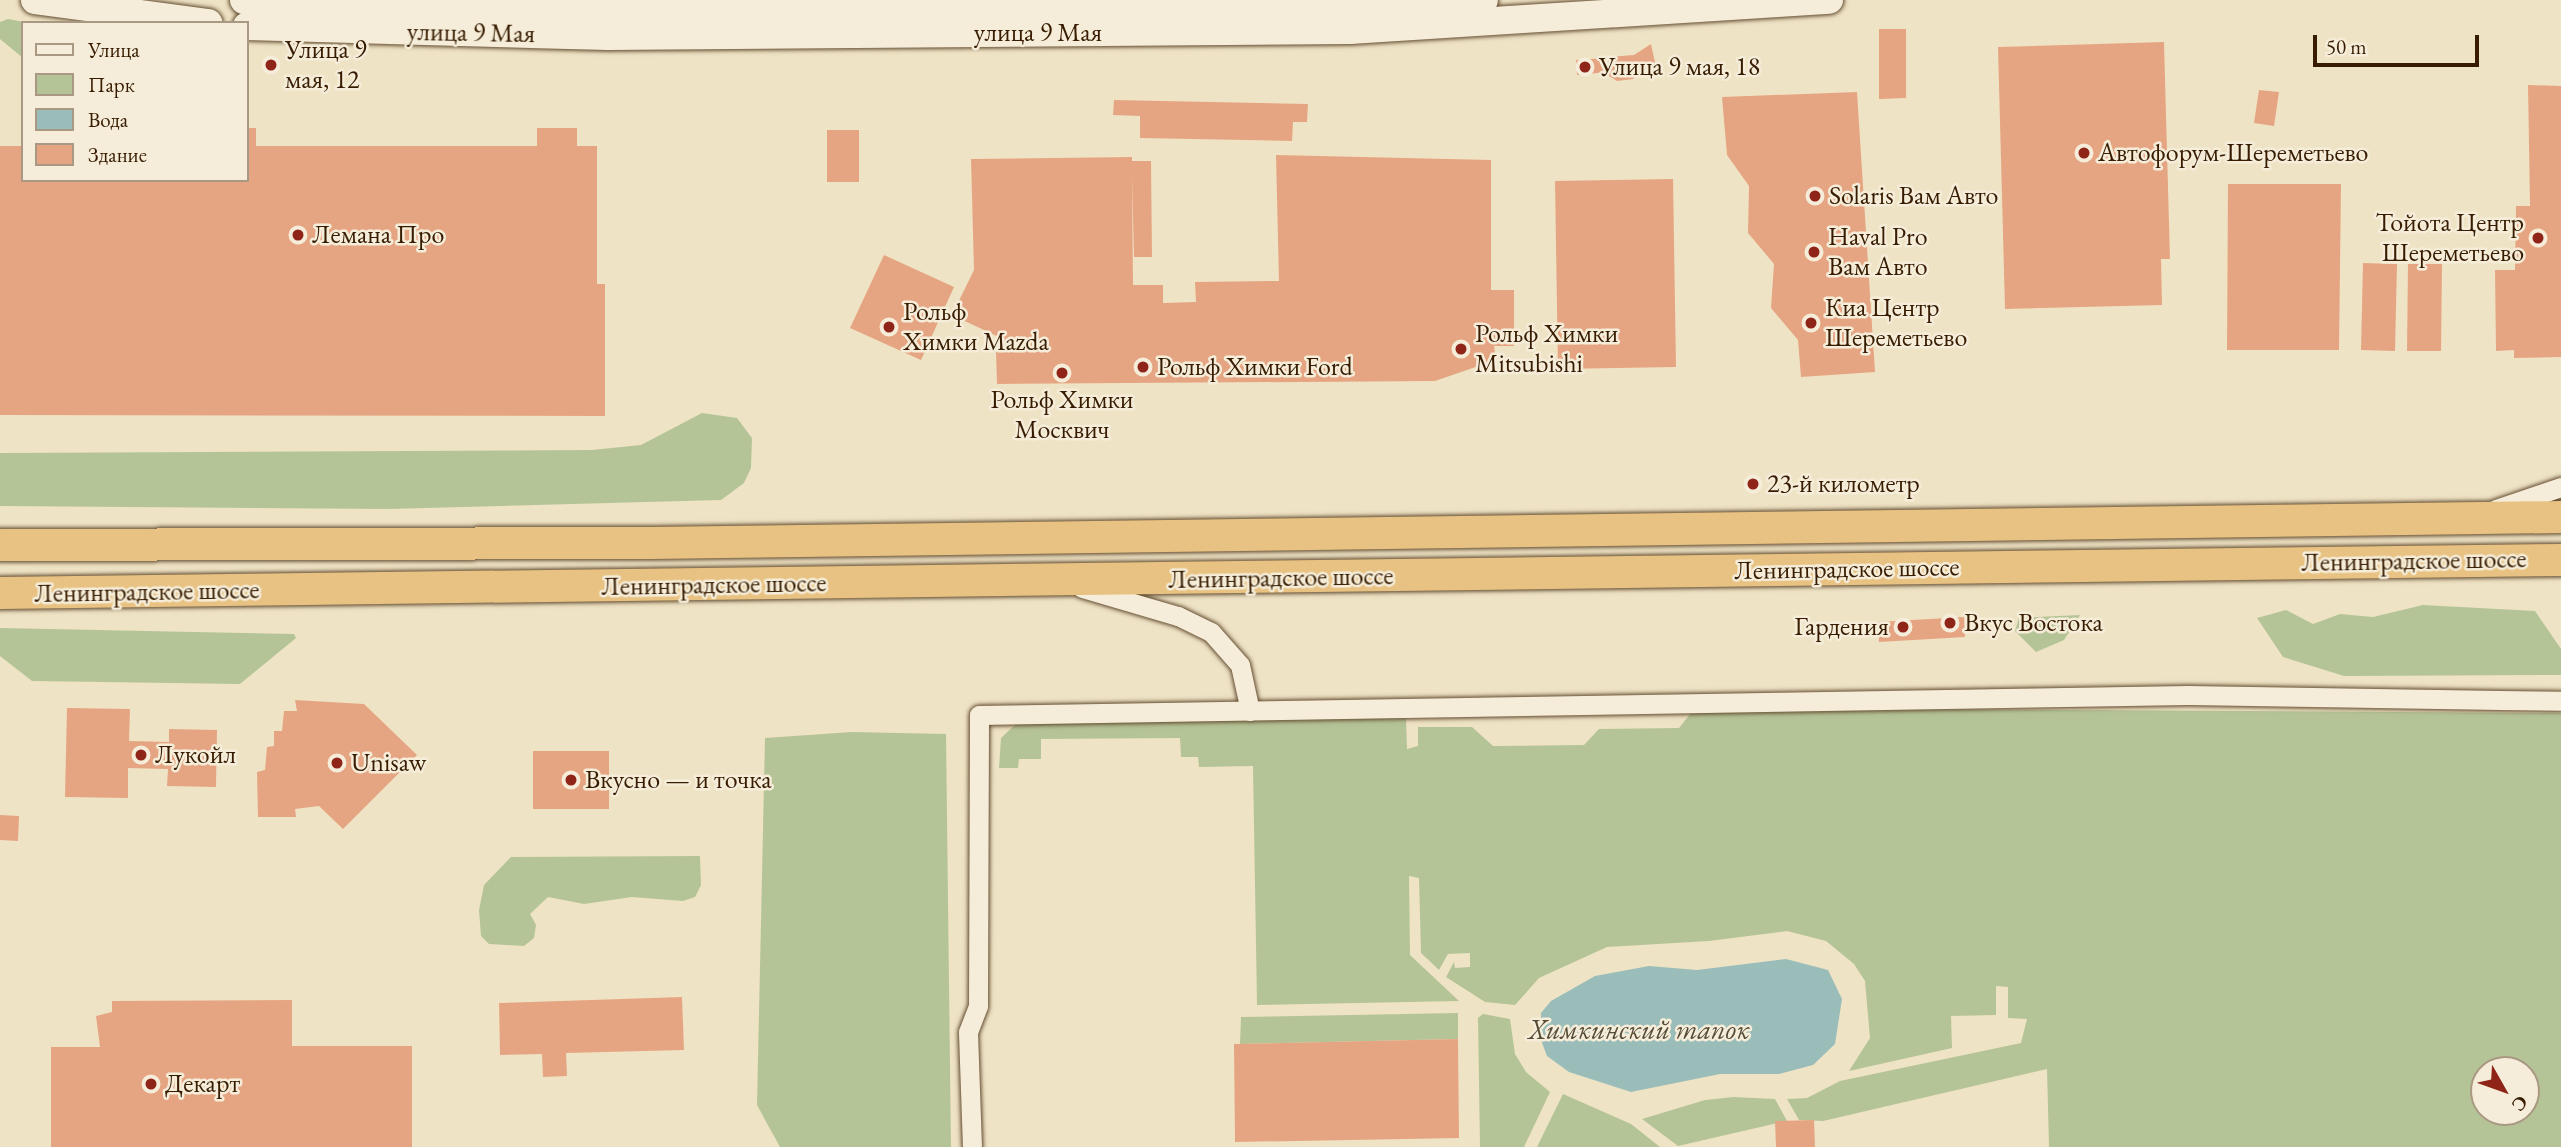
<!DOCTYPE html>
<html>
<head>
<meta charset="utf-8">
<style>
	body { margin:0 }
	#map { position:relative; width:2561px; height:1147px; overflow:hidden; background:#efe3c5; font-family:"EB Garamond",serif }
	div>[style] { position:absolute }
	.green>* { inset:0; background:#b5c497 }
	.water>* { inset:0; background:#9abdb9 }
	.building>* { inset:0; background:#e6a582 }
	.roads { filter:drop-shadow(0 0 2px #654e32) drop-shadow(0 0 2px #654e32) }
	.minor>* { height:19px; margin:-9.5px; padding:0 9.5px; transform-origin:9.5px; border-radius:9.5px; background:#f5edd9 }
	.secondary>* { height:28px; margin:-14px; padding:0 14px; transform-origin:14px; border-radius:14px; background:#f5edd9 }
	.trunk>* { height:32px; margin:-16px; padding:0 16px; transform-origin:16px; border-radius:16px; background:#e8c282 }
	.dots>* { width:19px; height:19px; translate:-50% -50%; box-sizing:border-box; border:4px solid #f5edd9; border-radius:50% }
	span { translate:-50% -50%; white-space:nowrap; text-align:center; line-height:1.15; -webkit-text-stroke:5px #f5edd9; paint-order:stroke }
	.street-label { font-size:26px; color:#371c01 }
	.poi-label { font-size:26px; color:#371c01 }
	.left { translate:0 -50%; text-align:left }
	.right { translate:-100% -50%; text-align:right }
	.water-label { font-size:28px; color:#554c38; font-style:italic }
	.legend { position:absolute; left:21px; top:21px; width:228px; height:161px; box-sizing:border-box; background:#f5edd9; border:2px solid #a99983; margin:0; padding:9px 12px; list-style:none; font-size:21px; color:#371c01 }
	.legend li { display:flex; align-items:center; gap:14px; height:35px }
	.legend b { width:35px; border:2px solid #a99983 }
	.north { position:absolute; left:2470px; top:1056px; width:70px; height:70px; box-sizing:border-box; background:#f5edd9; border:2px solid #a99983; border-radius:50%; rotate:130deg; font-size:19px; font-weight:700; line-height:28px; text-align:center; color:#371c01 }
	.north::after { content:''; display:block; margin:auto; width:24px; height:32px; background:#8f2418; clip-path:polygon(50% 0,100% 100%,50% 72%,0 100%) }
	.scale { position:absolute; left:2313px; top:35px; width:166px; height:32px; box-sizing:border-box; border:4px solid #371c01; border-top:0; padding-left:9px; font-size:21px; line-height:24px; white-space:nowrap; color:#371c01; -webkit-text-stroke:5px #f5edd9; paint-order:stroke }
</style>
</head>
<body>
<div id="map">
	<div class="green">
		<i style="clip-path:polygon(8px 19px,29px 23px,23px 23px,23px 58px,0 39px,0 22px)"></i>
		<i style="clip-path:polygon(702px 413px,737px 418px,752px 438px,751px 468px,744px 483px,721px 500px,388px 509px,0 506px,0 453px,592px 450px,641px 445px)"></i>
		<i style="clip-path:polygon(2423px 605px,2535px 611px,2561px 649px,2561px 675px,2344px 676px,2283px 657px,2257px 618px,2286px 610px,2313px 624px,2340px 614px,2373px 617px)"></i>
		<i style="clip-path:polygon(2080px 615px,2064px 640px,2036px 652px,2015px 631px,2019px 618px)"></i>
		<i style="clip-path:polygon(0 628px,294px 634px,296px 638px,240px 684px,32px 681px,0 656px)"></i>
		<i style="clip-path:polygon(evenodd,1899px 709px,2561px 713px,2561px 1147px,2049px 1147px,2047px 1069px,1823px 1121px,1799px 1120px,1787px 1099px,1807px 1098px,1840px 1081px,2021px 1043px,2027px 1019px,2008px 1018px,2008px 987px,1996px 986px,1996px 1015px,1951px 1016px,1952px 1048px,1849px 1071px,1870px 1038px,1865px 981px,1854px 964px,1826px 941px,1787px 931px,1709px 941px,1607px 947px,1539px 978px,1515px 1005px,1485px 1002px,1446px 977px,1454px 962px,1455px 968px,1470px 967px,1470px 953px,1448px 954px,1439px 970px,1421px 953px,1419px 878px,1409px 876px,1410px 955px,1459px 1001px,1257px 1005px,1253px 766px,1199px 767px,1198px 757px,1181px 757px,1180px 738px,1041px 739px,1041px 759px,1019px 759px,1018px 768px,999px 768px,1001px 738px,1018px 722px,1406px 717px,1407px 749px,1418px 746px,1418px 727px,1472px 727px,1493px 746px,1584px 745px,1599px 729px,1679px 728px,1691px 713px,1899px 709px,2484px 1070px,2526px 1070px,2526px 1112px,2484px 1112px,2484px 1070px)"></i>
		<i style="clip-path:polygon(852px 732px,946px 734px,951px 1147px,780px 1147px,757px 1105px,765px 738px)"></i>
		<i style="clip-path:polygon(700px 856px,701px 885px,695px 897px,683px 901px,632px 897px,584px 904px,548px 897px,530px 914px,536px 925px,534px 938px,524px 946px,489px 944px,481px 936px,479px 910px,484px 885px,511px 857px)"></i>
		<i style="clip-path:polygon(1458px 1013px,1458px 1039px,1240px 1044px,1241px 1017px)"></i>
		<i style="clip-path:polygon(1483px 1014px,1510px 1019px,1515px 1054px,1526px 1072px,1550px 1092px,1524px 1147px,1480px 1147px,1478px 1018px)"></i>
		<i style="clip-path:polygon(1563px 1094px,1631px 1124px,1660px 1147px,1537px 1147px)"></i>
		<i style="clip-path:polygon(1734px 1097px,1775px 1099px,1787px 1121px,1678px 1146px,1642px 1119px,1705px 1100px)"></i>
	</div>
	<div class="water">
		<i style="clip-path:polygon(1786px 959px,1828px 970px,1842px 999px,1835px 1044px,1813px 1065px,1779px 1074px,1720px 1074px,1631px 1092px,1569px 1072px,1547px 1056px,1541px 1040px,1541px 1013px,1551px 1001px,1595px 976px,1649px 966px,1697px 970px)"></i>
	</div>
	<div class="building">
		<i style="clip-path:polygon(1879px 29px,1906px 29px,1906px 98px,1879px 99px)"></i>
		<i style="clip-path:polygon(2164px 42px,2170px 259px,2161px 259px,2162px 305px,2005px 309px,1998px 47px)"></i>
		<i style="clip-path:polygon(1651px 44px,1656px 67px,1639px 71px,1633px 79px,1617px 81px,1609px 76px,1608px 57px,1634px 55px)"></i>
		<i style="clip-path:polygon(1606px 58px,1607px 72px,1577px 75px,1576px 60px)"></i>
		<i style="clip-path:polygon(2528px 85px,2561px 86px,2561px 357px,2514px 358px,2514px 350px,2496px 351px,2495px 270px,2515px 270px,2516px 206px,2530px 206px)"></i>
		<i style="clip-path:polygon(2259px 90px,2279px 92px,2274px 126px,2254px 123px)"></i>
		<i style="clip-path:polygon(1857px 92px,1875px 372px,1801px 377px,1798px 340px,1771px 308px,1774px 264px,1748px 233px,1749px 186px,1727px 155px,1722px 97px)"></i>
		<i style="clip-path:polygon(1114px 100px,1308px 104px,1307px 122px,1293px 122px,1292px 141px,1140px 138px,1140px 116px,1113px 115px)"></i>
		<i style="clip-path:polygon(247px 128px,256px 128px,256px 146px,537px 146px,537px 128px,577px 128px,577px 146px,597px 146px,597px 284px,605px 284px,605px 416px,0 415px,0 146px,23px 146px,23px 180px,247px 180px)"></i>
		<i style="clip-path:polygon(827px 130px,859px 130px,859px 182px,827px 182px)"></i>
		<i style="clip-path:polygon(1276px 155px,1491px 160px,1491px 290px,1514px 290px,1514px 346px,1494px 346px,1496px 360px,1435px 381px,997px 384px,996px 351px,1003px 339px,952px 315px,974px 270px,971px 159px,1132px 157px,1132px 161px,1151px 161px,1152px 257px,1134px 257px,1132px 174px,1133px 285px,1163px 285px,1163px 303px,1196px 302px,1195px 282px,1279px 281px)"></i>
		<i style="clip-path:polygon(1673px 179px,1676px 367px,1558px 369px,1555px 181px)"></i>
		<i style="clip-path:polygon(2228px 184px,2341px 184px,2339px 350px,2227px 350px)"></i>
		<i style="clip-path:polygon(884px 255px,954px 287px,921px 360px,850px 328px)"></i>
		<i style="clip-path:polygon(2363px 263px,2397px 264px,2395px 351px,2361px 350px)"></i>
		<i style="clip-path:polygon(2408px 264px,2442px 264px,2441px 351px,2407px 351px)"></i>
		<i style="clip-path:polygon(1964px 617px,1965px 637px,1879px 642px,1878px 622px)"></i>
		<i style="clip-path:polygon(295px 700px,364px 704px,417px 755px,343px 829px,319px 806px,295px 809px,296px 817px,258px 817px,257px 772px,265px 770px,267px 747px,274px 746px,274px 731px,282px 731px,284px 711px,297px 711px)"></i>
		<i style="clip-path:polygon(67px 708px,130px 709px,129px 741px,169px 742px,169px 729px,217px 730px,216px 787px,167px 786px,168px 769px,128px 768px,128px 798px,65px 797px)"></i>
		<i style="clip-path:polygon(533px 751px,609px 751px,609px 809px,533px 809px)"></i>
		<i style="clip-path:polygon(0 815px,19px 816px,18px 841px,0 840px)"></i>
		<i style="clip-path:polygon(682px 997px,684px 1050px,566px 1053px,567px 1076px,543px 1077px,542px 1054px,500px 1055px,499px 1003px)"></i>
		<i style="clip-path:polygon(292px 1000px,292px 1046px,412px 1046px,412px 1147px,51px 1147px,51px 1047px,100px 1047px,96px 1016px,112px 1012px,112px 1001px)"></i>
		<i style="clip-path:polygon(1458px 1039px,1459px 1138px,1235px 1142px,1234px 1044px)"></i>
		<i style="clip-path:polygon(1814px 1120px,1815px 1147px,1776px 1147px,1775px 1121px)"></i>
	</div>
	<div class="roads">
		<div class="minor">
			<i style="left:2496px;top:509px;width:69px;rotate:-18.7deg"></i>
			<i style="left:1082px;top:588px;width:100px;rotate:16.3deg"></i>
			<i style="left:1178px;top:616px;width:37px;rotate:26deg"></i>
			<i style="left:1211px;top:632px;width:44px;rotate:48.7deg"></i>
			<i style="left:1240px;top:665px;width:47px;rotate:77.7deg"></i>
			<i style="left:972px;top:1147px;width:115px;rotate:-92deg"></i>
			<i style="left:968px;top:1032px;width:28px;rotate:-69deg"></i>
			<i style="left:978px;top:1006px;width:291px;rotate:-89.8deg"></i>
			<i style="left:979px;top:715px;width:1209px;rotate:-0.95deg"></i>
			<i style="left:2188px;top:695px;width:373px;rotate:0.9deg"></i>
		</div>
		<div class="secondary">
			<i style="left:35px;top:0;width:175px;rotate:7.6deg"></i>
			<i style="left:244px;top:0;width:417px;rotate:1.4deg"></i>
			<i style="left:661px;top:10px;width:687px;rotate:-0.25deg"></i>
			<i style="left:1348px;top:7px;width:136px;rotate:-2.9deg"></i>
			<i style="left:247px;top:26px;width:361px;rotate:1.6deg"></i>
			<i style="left:608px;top:36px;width:742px;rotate:-0.46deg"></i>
			<i style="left:1350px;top:30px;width:480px;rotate:-3.6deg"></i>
		</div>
		<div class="trunk">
			<i style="left:0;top:545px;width:651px;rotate:-0.18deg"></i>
			<i style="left:651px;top:543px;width:1910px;rotate:-0.78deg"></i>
			<i style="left:0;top:593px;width:2561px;rotate:-0.74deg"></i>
		</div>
	</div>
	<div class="dots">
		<i style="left:271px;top:65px;background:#8f2418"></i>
		<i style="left:1585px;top:67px;background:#8f2418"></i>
		<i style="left:2084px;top:153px;background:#8f2418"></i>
		<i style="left:1815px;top:196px;background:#8f2418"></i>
		<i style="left:298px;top:235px;background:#8f2418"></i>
		<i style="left:2538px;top:238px;background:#8f2418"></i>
		<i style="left:1814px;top:252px;background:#8f2418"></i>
		<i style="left:1811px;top:323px;background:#8f2418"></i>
		<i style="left:889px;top:327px;background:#8f2418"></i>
		<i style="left:1461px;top:349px;background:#8f2418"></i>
		<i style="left:1143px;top:367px;background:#8f2418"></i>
		<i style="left:1062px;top:373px;background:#8f2418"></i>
		<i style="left:1753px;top:484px;background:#8f2418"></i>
		<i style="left:1950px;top:623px;background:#8f2418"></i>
		<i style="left:1903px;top:627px;background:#8f2418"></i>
		<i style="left:141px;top:755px;background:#8f2418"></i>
		<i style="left:337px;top:763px;background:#8f2418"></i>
		<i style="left:571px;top:780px;background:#8f2418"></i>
		<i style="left:151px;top:1084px;background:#8f2418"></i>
	</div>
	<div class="street-label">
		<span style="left:471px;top:33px;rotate:1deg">улица 9 Мая</span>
		<span style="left:1038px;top:33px">улица 9 Мая</span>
		<span style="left:2414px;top:561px;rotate:-1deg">Ленинградское шоссе</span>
		<span style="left:1847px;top:569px;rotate:-1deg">Ленинградское шоссе</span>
		<span style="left:1281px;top:578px;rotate:-1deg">Ленинградское шоссе</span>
		<span style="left:714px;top:585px;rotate:-1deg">Ленинградское шоссе</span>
		<span style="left:147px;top:592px;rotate:-1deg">Ленинградское шоссе</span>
	</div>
	<div class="poi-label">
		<span class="left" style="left:285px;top:65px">Улица 9<br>мая, 12</span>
		<span class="left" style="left:1599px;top:67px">Улица 9 мая, 18</span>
		<span class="left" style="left:2098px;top:153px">Автофорум-Шереметьево</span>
		<span class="left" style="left:1829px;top:196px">Solaris Вам Авто</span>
		<span class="right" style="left:2524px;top:238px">Тойота Центр<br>Шереметьево</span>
		<span class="left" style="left:312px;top:235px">Лемана Про</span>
		<span class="left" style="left:1828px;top:252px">Haval Pro<br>Вам Авто</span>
		<span class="left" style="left:1825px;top:323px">Киа Центр<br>Шереметьево</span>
		<span class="left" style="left:903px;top:327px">Рольф<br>Химки Mazda</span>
		<span class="left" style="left:1475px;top:349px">Рольф Химки<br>Mitsubishi</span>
		<span class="left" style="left:1157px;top:367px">Рольф Химки Ford</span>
		<span style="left:1062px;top:415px">Рольф Химки<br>Москвич</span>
		<span class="left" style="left:1767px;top:484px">23-й километр</span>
		<span class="left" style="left:1964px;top:623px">Вкус Востока</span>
		<span class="right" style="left:1889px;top:627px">Гардения</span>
		<span class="left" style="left:155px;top:755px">Лукойл</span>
		<span class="left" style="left:351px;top:763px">Unisaw</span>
		<span class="left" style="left:585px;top:780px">Вкусно — и точка</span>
		<span class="left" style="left:165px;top:1084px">Декарт</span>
	</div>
	<div class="water-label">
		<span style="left:1639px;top:1029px">Химкинский тапок</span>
	</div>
	<ul class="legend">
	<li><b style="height:9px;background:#f5edd9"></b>Улица</li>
	<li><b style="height:19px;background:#b5c497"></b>Парк</li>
	<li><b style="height:19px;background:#9abdb9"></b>Вода</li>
	<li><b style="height:19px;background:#e6a582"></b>Здание</li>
	</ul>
	<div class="north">С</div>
	<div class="scale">50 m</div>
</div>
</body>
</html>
